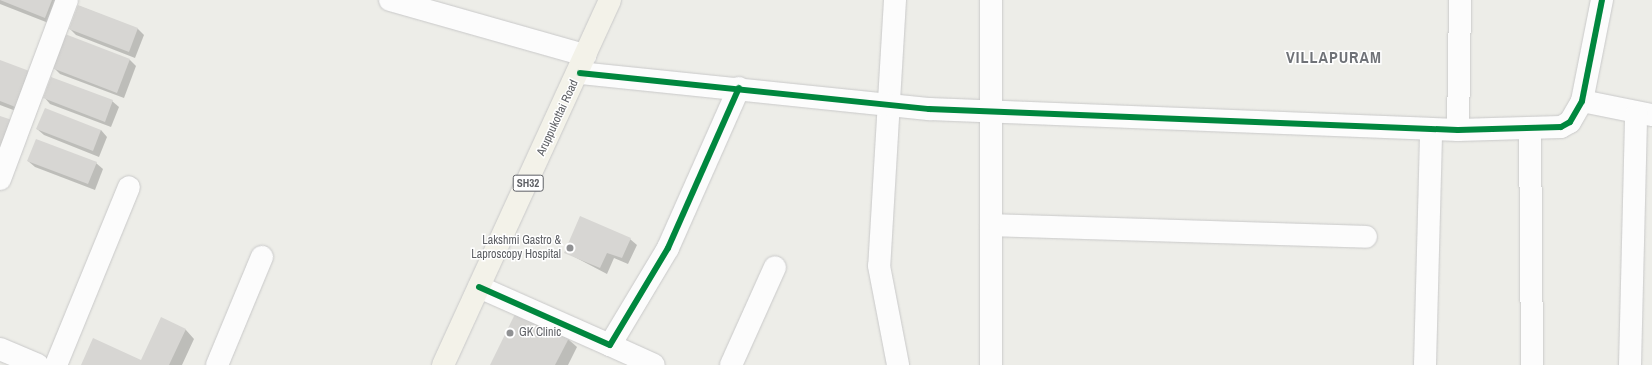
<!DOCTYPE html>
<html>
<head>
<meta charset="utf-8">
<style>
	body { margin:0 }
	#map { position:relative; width:1652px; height:365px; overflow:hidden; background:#edede8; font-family:"Archivo Narrow",sans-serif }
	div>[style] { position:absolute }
	.shadow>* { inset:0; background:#0003 }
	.building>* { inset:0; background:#d7d6d3 }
	.roads { filter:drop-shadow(0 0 1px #c9c9c9) drop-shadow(0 0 1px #c9c9c9) }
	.minor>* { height:22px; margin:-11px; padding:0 11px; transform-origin:11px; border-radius:11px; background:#fcfcfc }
	.major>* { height:22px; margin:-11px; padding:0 11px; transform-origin:11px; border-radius:11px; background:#f3f2e9 }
	.cycleway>* { height:6px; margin:-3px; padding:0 3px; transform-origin:3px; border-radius:3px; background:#00873e }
	.dots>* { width:11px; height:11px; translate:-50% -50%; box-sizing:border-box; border:2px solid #fff; border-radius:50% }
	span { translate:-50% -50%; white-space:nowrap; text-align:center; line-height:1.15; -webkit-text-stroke:3px #fff; paint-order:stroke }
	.shield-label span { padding:1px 3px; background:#fff; border:1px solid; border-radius:3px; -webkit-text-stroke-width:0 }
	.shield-label { font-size:11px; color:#5e6065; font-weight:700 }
	.street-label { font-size:12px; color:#5e6065 }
	.poi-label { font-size:12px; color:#5e6065 }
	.right { translate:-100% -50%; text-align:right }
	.left { translate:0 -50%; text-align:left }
	.district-label { font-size:16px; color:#6f7277; font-weight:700; letter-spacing:1px }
</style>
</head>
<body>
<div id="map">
	<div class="shadow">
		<i style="clip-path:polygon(0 0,60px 0,51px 24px,0 4px)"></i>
		<i style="clip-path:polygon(79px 6px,138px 29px,144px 35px,135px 58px,76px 35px,70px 29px)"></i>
		<i style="clip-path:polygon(130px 60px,136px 66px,124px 98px,60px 74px,54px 68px)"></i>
		<i style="clip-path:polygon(0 61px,24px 114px,0 105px)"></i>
		<i style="clip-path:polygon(44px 97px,112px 101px,119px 107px,111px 127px,50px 104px)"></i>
		<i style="clip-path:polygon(37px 129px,101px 130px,107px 137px,99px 157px,44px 135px)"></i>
		<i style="clip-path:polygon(28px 161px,96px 163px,103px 169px,95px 190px,35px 167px)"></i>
		<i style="clip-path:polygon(630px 239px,637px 245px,628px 264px,614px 258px,607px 274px,565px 252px)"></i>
		<i style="clip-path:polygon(161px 319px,186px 330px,194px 339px,182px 365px,82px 365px,142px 361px)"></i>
		<i style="clip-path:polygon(568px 339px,577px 347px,568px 365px,491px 365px)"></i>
	</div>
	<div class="building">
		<i style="clip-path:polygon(0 0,52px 0,45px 18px)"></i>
		<i style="clip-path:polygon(78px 5px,138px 28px,129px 52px,69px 29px)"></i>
		<i style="clip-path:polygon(65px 34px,130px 59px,117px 93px,52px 68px)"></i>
		<i style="clip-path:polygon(0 60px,32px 72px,18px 108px,0 101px)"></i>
		<i style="clip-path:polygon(51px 77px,113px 100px,105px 122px,43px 98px)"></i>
		<i style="clip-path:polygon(45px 108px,101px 130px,93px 151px,36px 129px)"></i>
		<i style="clip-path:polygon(0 116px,12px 120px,0 148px)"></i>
		<i style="clip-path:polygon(36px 139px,97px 162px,88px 184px,27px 161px)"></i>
		<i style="clip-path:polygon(580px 216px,631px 238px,622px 258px,607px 253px,600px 268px,564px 253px)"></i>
		<i style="clip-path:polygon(516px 312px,569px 338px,555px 365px,490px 365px)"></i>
		<i style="clip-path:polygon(161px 317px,186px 329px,169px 365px,81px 365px,93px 338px,141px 360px)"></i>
	</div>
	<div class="roads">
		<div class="minor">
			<i style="left:390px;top:0;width:203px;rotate:15.8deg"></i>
			<i style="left:895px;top:0;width:266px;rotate:93.4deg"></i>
			<i style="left:879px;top:266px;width:101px;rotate:79.1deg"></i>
			<i style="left:580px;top:73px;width:351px;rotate:5.9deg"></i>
			<i style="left:929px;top:109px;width:529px;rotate:2.27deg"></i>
			<i style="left:1458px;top:130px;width:103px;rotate:-1.7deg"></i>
			<i style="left:1561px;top:127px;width:10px;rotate:-29deg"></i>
			<i style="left:1570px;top:122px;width:24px;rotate:-60deg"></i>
			<i style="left:1582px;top:101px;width:103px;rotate:-78.8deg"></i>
			<i style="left:1582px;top:101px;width:71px;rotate:11.3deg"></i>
			<i style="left:1530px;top:128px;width:237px;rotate:89.5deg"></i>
			<i style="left:1458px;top:130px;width:130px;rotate:-89.1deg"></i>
			<i style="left:0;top:179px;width:191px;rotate:-69.5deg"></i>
			<i style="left:991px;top:225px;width:375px;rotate:1.8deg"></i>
			<i style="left:479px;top:287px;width:143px;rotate:23.9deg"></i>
			<i style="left:610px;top:345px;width:113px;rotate:-59.1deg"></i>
			<i style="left:668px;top:248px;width:175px;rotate:-66.1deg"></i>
			<i style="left:610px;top:345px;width:48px;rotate:24.4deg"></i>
			<i style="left:0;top:349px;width:41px;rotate:22.8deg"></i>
			<i style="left:56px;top:365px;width:192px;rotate:-67.7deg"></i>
			<i style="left:217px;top:365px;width:117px;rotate:-67.4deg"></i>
			<i style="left:731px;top:365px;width:107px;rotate:-65.8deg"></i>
			<i style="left:991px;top:365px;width:365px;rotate:-90deg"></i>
			<i style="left:1425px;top:365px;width:236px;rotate:-88.5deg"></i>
			<i style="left:1630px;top:365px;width:251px;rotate:-88.6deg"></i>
		</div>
		<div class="major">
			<i style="left:443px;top:365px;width:401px;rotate:-65.4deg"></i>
		</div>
	</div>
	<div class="cycleway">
		<i style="left:580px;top:73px;width:351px;rotate:5.9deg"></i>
		<i style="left:929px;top:109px;width:529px;rotate:2.27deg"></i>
		<i style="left:1458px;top:130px;width:103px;rotate:-1.7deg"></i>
		<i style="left:1561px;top:127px;width:10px;rotate:-29deg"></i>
		<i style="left:1570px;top:122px;width:24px;rotate:-60deg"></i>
		<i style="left:1582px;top:101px;width:103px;rotate:-78.8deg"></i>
		<i style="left:479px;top:287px;width:143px;rotate:23.9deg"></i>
		<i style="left:610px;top:345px;width:113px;rotate:-59.1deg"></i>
		<i style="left:668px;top:248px;width:175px;rotate:-66.1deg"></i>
	</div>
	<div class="dots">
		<i style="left:570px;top:248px;background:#909193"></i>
		<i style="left:510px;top:333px;background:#909193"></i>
	</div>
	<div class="shield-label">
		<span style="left:528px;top:183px">SH32</span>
	</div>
	<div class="street-label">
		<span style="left:558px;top:118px;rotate:-65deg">Aruppukottai Road</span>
	</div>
	<div class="poi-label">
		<span class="right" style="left:561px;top:248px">Lakshmi Gastro &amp;<br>Laproscopy Hospital</span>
		<span class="left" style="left:519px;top:333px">GK Clinic</span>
	</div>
	<div class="district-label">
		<span style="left:1334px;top:57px">VILLAPURAM</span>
	</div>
</div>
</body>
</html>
